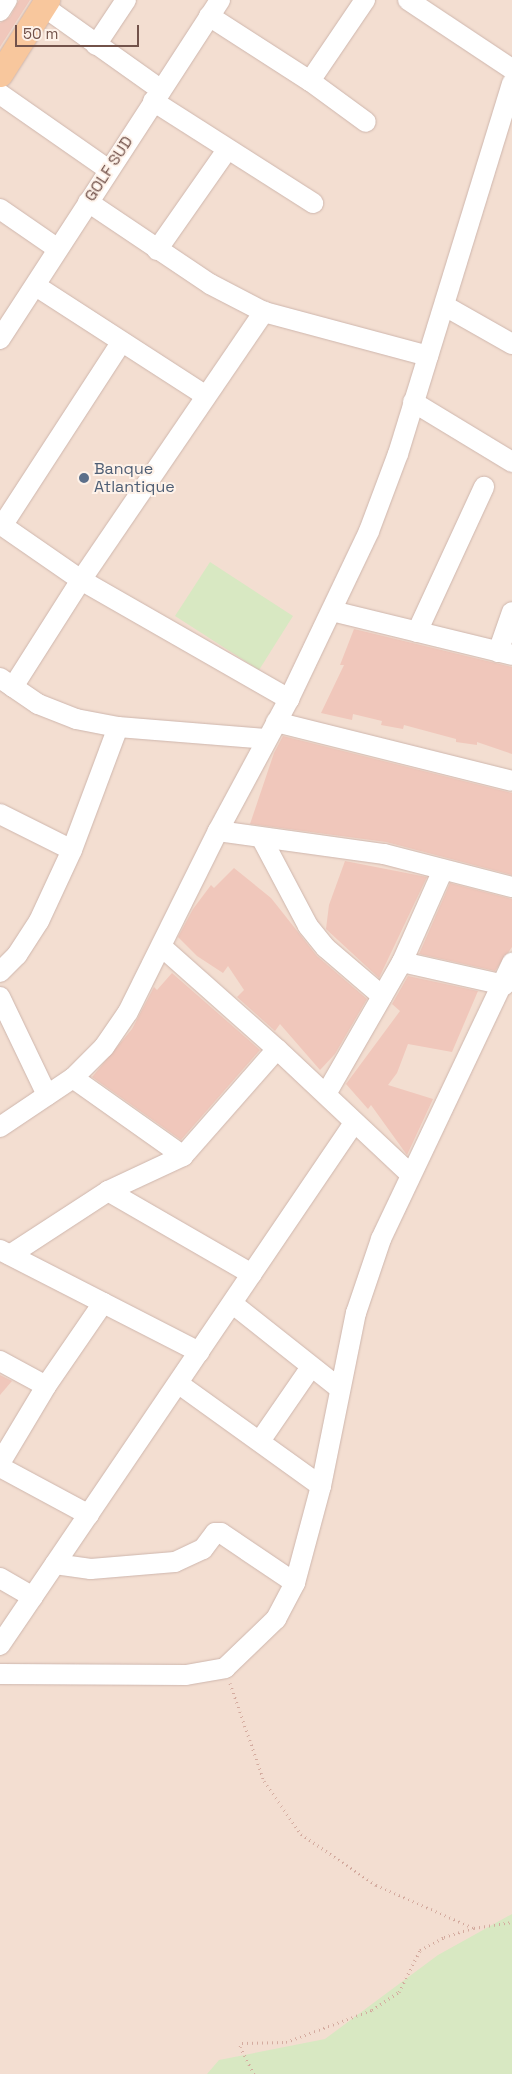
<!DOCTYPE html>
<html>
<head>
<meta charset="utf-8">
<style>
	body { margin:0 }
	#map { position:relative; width:512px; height:2074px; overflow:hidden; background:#fbeee3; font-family:"Space Grotesk",sans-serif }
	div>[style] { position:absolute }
	.residential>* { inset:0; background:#f3ded1 }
	.green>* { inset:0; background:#d8e8c2 }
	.building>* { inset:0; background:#f0c7bb }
	.path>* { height:3px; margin-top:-1.5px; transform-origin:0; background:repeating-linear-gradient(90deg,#d4ab9f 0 1px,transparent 0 5px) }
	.roads { filter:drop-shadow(0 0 1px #ceb6ad) drop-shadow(0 0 1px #ceb6ad) }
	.minor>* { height:20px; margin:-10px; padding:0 10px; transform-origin:10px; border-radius:10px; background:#fff }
	.major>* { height:25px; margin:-12.5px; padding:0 12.5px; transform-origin:12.5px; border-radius:12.5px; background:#f8c79d }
	.dots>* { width:14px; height:14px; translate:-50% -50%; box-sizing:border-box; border:2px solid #fef2e9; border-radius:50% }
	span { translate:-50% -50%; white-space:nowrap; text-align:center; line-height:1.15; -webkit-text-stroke:4px #fef2e9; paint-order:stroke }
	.street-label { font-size:16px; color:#72524a }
	.service-label { font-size:16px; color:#4e5e75 }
	.left { translate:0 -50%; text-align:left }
	.scale { position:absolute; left:15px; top:25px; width:124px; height:22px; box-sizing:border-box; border:2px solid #72524a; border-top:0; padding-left:6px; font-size:15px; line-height:18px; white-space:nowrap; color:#72524a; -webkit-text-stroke:4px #fef2e9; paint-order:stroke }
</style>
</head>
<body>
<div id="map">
	<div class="residential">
		<i style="clip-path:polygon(0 0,512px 0,512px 2074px,0 2074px)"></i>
	</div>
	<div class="green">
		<i style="clip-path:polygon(210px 562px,293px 616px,259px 670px,175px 616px)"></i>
		<i style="clip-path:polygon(512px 1914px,512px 2074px,207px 2074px,219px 2060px,325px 2039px,438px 1955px)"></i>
	</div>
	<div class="building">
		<i style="clip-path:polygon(19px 0,30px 0,0 47px,0 23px,10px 17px)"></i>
		<i style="clip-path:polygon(354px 629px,512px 667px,512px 754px,477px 742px,477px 745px,456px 742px,456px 739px,404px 725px,403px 729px,381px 725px,382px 721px,353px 714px,352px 720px,321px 713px,344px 665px,340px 665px)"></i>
		<i style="clip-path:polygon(283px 736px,512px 793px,512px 875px,386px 842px,250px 824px,274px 753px)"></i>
		<i style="clip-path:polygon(345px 861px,427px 877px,379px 978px,326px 929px,329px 905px)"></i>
		<i style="clip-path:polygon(234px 868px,271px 898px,317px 956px,367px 999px,335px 1054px,320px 1070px,280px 1024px,275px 1031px,237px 997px,244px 990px,228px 966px,223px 973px,197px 956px,178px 937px,193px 909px,211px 885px,214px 888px)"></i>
		<i style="clip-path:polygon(450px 883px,512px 899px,512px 947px,495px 971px,419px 954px)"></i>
		<i style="clip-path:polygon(172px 973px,260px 1050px,181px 1140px,92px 1077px,132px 1029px,154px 987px,157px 990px)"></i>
		<i style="clip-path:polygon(408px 976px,478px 991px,452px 1052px,408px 1044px,397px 1073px,388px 1085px,433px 1099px,407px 1155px,371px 1105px,368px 1109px,346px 1084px,400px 1011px,392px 1004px)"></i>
		<i style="clip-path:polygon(0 1375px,12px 1381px,0 1395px)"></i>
	</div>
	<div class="path">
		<i style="left:230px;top:1683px;width:104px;rotate:70.9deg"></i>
		<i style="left:264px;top:1781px;width:65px;rotate:55.1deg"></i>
		<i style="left:301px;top:1834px;width:91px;rotate:34.2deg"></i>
		<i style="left:376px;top:1885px;width:107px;rotate:23.7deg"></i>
		<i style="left:474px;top:1928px;width:38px;rotate:-9deg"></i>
		<i style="left:254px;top:2074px;width:30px;rotate:-117deg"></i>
		<i style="left:240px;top:2047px;width:4px;rotate:-63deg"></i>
		<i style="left:242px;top:2043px;width:44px;rotate:-1.3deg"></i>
		<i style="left:286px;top:2042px;width:92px;rotate:-20.4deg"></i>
		<i style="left:372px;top:2010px;width:32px;rotate:-34deg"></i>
		<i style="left:399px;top:1992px;width:47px;rotate:-63.4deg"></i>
		<i style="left:420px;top:1950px;width:27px;rotate:-28deg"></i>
		<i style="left:444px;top:1937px;width:31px;rotate:-17deg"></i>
	</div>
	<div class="roads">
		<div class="minor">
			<i style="left:408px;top:0;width:125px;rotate:33.6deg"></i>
			<i style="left:43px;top:6px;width:145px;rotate:35.4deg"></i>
			<i style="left:0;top:11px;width:13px;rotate:-58deg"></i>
			<i style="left:209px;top:16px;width:120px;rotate:32.8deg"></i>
			<i style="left:310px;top:81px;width:69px;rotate:36.2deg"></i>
			<i style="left:96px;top:45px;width:54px;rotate:-56.3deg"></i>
			<i style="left:310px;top:81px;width:98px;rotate:-55.8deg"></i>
			<i style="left:0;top:94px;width:133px;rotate:34.9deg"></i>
			<i style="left:153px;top:101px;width:190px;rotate:32.5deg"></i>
			<i style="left:88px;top:202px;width:147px;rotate:33.9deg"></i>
			<i style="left:210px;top:284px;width:61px;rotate:27.4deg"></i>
			<i style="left:264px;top:312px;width:170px;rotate:15deg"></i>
			<i style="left:0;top:209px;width:70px;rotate:34.6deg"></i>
			<i style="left:157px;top:250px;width:122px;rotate:-55deg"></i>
			<i style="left:36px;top:286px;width:202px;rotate:32.9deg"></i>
			<i style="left:445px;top:306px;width:77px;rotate:29.6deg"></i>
			<i style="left:0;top:339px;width:404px;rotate:-57deg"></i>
			<i style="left:413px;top:402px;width:116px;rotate:31.2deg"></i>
			<i style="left:0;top:524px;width:98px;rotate:34.7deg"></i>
			<i style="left:81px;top:580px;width:240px;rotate:29.8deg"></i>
			<i style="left:2px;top:526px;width:218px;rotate:-57deg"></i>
			<i style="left:332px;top:611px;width:185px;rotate:13.7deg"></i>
			<i style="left:417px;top:632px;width:160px;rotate:-65.2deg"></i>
			<i style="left:498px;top:652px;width:42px;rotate:-70.7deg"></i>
			<i style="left:0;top:678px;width:46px;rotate:34.4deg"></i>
			<i style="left:38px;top:704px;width:41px;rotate:21.5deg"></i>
			<i style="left:76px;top:719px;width:43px;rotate:10.8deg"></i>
			<i style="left:118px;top:727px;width:148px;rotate:4.6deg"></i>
			<i style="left:13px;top:687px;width:127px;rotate:-57.6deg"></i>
			<i style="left:81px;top:580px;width:325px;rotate:-55.7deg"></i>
			<i style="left:276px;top:722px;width:243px;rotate:14deg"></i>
			<i style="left:0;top:814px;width:80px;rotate:26.6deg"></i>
			<i style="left:218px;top:831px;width:168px;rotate:7.9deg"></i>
			<i style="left:384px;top:854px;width:132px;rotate:14.5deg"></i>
			<i style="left:262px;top:839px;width:98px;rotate:62.1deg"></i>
			<i style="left:308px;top:926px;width:28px;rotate:51deg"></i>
			<i style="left:326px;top:948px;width:74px;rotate:40.6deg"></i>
			<i style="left:162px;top:947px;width:154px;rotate:41.6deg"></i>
			<i style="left:277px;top:1049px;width:181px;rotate:43.2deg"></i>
			<i style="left:402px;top:962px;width:105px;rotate:12.7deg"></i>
			<i style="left:0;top:972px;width:24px;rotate:-45deg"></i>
			<i style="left:17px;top:955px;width:40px;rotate:-57.1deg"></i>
			<i style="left:39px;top:921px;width:78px;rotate:-65.1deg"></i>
			<i style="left:72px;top:850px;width:131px;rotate:-69.5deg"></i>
			<i style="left:0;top:997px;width:109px;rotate:64.4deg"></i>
			<i style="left:73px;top:1078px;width:135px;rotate:35.3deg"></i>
			<i style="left:326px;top:1094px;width:152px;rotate:-60.1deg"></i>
			<i style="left:402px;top:962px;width:101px;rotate:-66deg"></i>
			<i style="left:0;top:1127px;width:88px;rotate:-33.9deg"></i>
			<i style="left:73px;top:1078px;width:44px;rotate:-45deg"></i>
			<i style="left:104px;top:1047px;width:42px;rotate:-55.6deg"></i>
			<i style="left:128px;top:1012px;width:202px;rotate:-63.6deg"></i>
			<i style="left:218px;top:831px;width:150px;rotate:-61.7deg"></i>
			<i style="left:289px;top:699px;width:186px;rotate:-64.5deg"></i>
			<i style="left:369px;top:531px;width:82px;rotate:-69.4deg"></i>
			<i style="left:398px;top:454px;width:388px;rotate:-72.9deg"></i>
			<i style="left:108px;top:1191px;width:166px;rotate:30deg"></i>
			<i style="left:0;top:1250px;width:224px;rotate:27.1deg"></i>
			<i style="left:10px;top:1255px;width:117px;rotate:-33.1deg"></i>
			<i style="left:108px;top:1191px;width:83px;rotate:-25deg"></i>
			<i style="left:183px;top:1156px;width:142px;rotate:-48.7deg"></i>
			<i style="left:233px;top:1304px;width:135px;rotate:38.4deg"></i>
			<i style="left:0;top:1361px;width:52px;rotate:28.5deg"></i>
			<i style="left:179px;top:1384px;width:175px;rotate:35.7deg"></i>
			<i style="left:260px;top:1441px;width:90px;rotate:-55.4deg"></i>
			<i style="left:0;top:1463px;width:90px;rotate:-59.1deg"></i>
			<i style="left:46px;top:1386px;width:101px;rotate:-55.5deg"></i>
			<i style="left:0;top:1467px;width:101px;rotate:28.3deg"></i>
			<i style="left:55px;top:1564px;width:36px;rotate:8deg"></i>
			<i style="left:91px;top:1569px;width:84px;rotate:-4.8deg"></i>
			<i style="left:175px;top:1562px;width:31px;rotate:-25deg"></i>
			<i style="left:203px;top:1549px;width:20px;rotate:-53deg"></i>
			<i style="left:215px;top:1533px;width:6px"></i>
			<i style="left:221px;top:1533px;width:89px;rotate:34deg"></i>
			<i style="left:0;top:1578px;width:38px;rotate:30deg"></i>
			<i style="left:0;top:1645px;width:631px;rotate:-55.86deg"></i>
			<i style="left:0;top:1674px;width:186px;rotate:0.3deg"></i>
			<i style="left:186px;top:1675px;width:40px;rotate:-10deg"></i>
			<i style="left:225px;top:1668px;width:71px;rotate:-43.9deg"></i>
			<i style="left:276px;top:1619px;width:41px;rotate:-62.2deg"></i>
			<i style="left:295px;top:1583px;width:100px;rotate:-75deg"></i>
			<i style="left:321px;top:1486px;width:177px;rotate:-78.6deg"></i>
			<i style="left:356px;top:1313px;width:78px;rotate:-71.3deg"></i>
			<i style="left:381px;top:1239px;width:306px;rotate:-64.6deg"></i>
		</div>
		<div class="major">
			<i style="left:0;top:74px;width:88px;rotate:-57.6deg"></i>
		</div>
	</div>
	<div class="dots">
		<i style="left:84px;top:478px;background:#5c6f8a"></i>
	</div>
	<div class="street-label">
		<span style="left:109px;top:169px;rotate:-57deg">GOLF SUD</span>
	</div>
	<div class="service-label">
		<span class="left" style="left:94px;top:478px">Banque<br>Atlantique</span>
	</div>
	<div class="scale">50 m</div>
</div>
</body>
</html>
